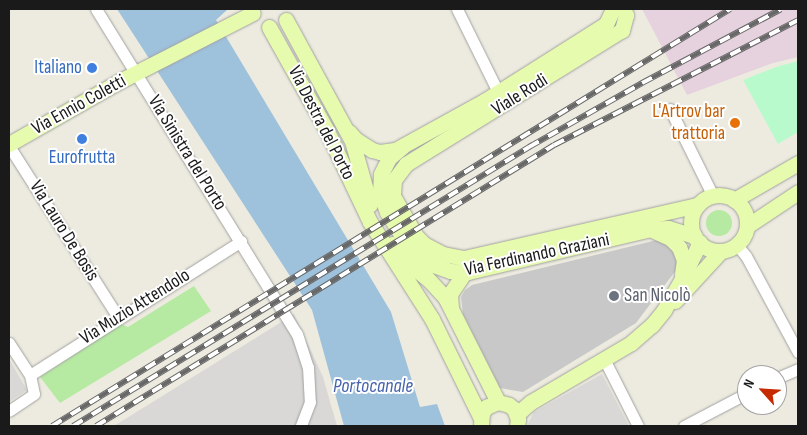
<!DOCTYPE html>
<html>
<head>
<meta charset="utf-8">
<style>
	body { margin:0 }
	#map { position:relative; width:807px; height:435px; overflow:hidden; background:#edebdf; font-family:"Sofia Sans Condensed",sans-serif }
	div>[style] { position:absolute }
	.residential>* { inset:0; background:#d9d8d7 }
	.industrial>* { inset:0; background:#e6d1de }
	.religious>* { inset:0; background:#c8c8c8 }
	.grass>* { inset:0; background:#b6e9a2 }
	.round { border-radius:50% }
	.park>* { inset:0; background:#b9facc }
	.water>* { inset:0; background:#9ec1dc }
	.roads { filter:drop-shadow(0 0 1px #a1a1a1) drop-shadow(0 0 1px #a1a1a1) }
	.street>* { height:11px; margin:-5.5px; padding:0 5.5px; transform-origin:5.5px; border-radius:5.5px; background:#fff }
	.secondary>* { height:15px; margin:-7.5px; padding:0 7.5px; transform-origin:7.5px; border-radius:7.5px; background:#e7fbaf }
	.secondary>.ring { margin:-7.5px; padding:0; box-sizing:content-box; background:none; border:15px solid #e7fbaf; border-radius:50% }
	.rail>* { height:5.5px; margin-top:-2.75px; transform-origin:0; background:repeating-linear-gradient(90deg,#fff 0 11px,#686868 0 22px); box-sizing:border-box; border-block:1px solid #686868 }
	.dots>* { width:14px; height:14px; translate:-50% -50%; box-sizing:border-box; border:2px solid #fff; border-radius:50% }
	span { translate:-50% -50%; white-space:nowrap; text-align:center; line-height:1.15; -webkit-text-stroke:4px #fff; paint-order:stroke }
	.shop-label { font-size:19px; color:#366cbe }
	.right { translate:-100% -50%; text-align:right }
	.street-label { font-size:19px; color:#1a1a1a }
	.food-label { font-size:19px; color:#c56008 }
	.worship-label { font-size:19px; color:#5b616d }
	.left { translate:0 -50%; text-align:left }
	.water-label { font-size:20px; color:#4663ab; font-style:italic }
	.frame { position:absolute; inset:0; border:10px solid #1a1a1a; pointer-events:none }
	.north { position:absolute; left:737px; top:365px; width:50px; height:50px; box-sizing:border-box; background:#fff; border:1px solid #a3a3a3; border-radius:50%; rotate:296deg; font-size:14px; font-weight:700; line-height:20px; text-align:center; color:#1a1a1a }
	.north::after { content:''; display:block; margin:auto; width:18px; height:22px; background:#c52a00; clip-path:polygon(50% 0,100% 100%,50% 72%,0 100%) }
</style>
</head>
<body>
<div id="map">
	<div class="residential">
		<i style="clip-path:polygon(294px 314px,323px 377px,337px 426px,114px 426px)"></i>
		<i style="clip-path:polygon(9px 359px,27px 390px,9px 402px)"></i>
		<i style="clip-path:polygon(602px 374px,629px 426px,527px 426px,534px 412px)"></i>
	</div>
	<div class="industrial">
		<i style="clip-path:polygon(642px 9px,798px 9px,798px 57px,773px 63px,687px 95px)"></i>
	</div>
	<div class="religious">
		<i style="clip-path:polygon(657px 240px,663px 241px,675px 249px,677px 269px,636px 323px,523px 392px,500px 388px,463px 314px,461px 297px,465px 290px,472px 285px)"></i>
	</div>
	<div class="grass">
		<i class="round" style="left:706px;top:210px;width:26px;height:26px"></i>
		<i style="clip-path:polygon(194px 286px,211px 311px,60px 403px,40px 377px,121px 324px,128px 327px)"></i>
	</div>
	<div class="park">
		<i style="clip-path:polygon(798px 61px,798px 132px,778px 144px,743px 80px,776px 67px)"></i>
	</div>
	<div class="water">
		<i style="clip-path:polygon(117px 9px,226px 9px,227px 10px,216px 20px,391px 312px,420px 407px,437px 404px,445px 426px,344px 426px,312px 310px)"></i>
	</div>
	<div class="roads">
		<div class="street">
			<i style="left:96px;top:9px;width:382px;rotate:58.3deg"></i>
			<i style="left:297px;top:334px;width:35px;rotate:72deg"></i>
			<i style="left:308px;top:367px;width:35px;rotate:87deg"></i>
			<i style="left:310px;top:402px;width:26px;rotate:111deg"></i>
			<i style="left:457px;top:9px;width:93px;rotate:63.7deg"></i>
			<i style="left:670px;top:109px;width:97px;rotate:63.7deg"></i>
			<i style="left:9px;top:146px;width:203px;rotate:57.5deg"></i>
			<i style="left:737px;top:245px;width:14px;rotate:51deg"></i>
			<i style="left:746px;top:256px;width:109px;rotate:61.6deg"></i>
			<i style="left:9px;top:343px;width:38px;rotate:57deg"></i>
			<i style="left:30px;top:375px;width:19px;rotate:78deg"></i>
			<i style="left:34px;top:394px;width:30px;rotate:146deg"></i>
			<i style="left:604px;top:359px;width:75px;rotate:63.1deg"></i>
			<i style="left:30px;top:375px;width:250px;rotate:-32.4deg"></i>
			<i style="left:777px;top:378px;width:23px;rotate:-23deg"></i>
			<i style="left:684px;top:426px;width:71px;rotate:-27.6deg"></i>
		</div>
		<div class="secondary">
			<i style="left:623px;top:9px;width:7px;rotate:63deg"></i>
			<i style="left:626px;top:15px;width:16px;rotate:105deg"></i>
			<i style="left:622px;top:30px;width:254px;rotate:148.2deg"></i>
			<i style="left:406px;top:164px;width:20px;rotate:127deg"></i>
			<i style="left:394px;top:180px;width:16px;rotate:94deg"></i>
			<i style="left:393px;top:196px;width:46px;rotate:60.1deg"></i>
			<i style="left:416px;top:236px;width:11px;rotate:45deg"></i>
			<i style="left:424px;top:244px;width:21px;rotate:28deg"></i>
			<i style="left:443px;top:254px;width:21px;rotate:11deg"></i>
			<i style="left:464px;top:258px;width:240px;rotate:-12.8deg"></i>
			<i style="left:286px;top:20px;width:138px;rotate:61.4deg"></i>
			<i style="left:352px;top:141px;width:66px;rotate:74.1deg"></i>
			<i style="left:269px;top:27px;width:117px;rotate:60.8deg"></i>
			<i style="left:326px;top:129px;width:103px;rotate:64.7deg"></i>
			<i style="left:370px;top:222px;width:115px;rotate:57.4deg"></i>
			<i style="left:432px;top:319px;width:110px;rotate:63.7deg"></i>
			<i style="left:349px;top:132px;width:9px;rotate:49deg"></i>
			<i style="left:355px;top:139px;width:20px;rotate:33deg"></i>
			<i style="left:372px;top:150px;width:8px;rotate:14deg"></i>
			<i style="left:380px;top:152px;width:15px;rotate:-8deg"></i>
			<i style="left:395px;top:150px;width:102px;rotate:-28.8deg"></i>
			<i style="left:484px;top:101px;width:144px;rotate:-32.3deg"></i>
			<i style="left:606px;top:24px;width:17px;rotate:-65deg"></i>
			<i style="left:9px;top:144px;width:128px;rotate:-29.6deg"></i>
			<i style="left:120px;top:81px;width:149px;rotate:-27.1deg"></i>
			<i style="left:402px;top:147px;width:17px;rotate:140deg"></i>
			<i style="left:389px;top:158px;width:18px;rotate:117deg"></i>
			<i style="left:381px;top:174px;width:18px;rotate:93deg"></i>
			<i style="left:380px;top:192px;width:21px;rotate:71deg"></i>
			<i style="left:387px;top:212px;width:36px;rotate:58deg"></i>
			<i style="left:406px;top:242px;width:17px;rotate:50deg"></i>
			<i style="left:417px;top:255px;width:19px;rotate:32deg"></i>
			<i style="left:433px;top:265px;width:18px;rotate:19deg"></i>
			<i style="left:450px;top:271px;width:18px;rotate:3deg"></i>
			<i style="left:468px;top:272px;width:188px;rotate:-13.2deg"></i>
			<i style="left:651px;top:229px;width:17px;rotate:-3deg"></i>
			<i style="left:668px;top:228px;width:28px;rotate:17deg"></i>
			<i class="ring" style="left:691px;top:195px;width:41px;height:41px"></i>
			<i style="left:734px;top:200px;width:74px;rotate:-30deg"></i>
			<i style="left:747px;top:226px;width:61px;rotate:-33.7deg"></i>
			<i style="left:654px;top:231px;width:17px;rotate:24deg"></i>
			<i style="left:670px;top:238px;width:13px;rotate:45deg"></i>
			<i style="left:679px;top:247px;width:14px;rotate:69deg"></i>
			<i style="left:684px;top:260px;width:15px;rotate:98deg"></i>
			<i style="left:392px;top:244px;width:25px;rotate:50deg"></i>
			<i style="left:408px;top:263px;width:26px;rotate:39deg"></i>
			<i style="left:428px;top:279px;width:25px;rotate:47deg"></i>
			<i style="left:445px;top:297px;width:118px;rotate:63.2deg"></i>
			<i style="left:675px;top:301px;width:68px;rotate:-47.4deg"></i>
			<i style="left:451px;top:308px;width:14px;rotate:-94deg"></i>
			<i style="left:450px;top:294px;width:25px;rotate:-56deg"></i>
			<i style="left:517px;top:414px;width:18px;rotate:-41deg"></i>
			<i style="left:531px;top:402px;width:116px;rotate:-30.5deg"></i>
			<i style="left:631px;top:343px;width:28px;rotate:-41deg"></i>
			<i style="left:652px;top:325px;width:19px;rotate:-51deg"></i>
			<i style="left:664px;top:310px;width:34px;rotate:-60deg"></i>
			<i style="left:681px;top:281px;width:43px;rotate:-64deg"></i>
			<i style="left:481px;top:425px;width:12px;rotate:-85deg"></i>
			<i style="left:482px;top:413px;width:7px;rotate:-56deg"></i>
			<i style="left:486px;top:407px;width:13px;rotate:-23deg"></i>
			<i style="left:498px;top:402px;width:11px;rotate:15deg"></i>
			<i style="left:509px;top:405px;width:6px;rotate:39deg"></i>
			<i style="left:514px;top:409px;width:11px;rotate:68deg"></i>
			<i style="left:518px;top:419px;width:7px;rotate:98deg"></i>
		</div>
	</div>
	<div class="rail">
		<i style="left:52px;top:426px;width:796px;rotate:-31.59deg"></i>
		<i style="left:73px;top:426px;width:535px;rotate:-31.46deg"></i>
		<i style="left:529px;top:147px;width:130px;rotate:-29.5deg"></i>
		<i style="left:642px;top:83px;width:157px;rotate:-28deg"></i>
		<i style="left:96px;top:426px;width:537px;rotate:-31.53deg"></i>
		<i style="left:554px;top:145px;width:274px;rotate:-27.1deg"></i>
	</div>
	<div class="dots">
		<i style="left:92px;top:68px;background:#3f7fe0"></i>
		<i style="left:735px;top:123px;background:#e8710a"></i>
		<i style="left:82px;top:139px;background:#3f7fe0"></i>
		<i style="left:614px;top:296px;background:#6b7280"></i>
	</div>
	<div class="shop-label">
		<span class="right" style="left:82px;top:68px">Italiano</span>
		<span style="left:82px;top:158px">Eurofrutta</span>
	</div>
	<div class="street-label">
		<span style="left:520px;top:95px;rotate:-32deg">Viale Rodi</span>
		<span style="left:79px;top:105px;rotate:-29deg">Via Ennio Coletti</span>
		<span style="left:321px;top:123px;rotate:63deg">Via Destra del Porto</span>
		<span style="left:187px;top:153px;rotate:58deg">Via Sinistra del Porto</span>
		<span style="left:64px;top:231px;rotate:58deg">Via Lauro De Bosis</span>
		<span style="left:537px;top:255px;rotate:-12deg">Via Ferdinando Graziani</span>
		<span style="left:135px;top:307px;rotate:-32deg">Via Muzio Attendolo</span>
	</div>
	<div class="food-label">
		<span class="right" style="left:725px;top:123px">L'Artrov bar<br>trattoria</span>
	</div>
	<div class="worship-label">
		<span class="left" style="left:624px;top:296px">San Nicolò</span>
	</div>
	<div class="water-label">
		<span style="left:373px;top:386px">Portocanale</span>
	</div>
	<div class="frame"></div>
	<div class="north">N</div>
</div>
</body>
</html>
